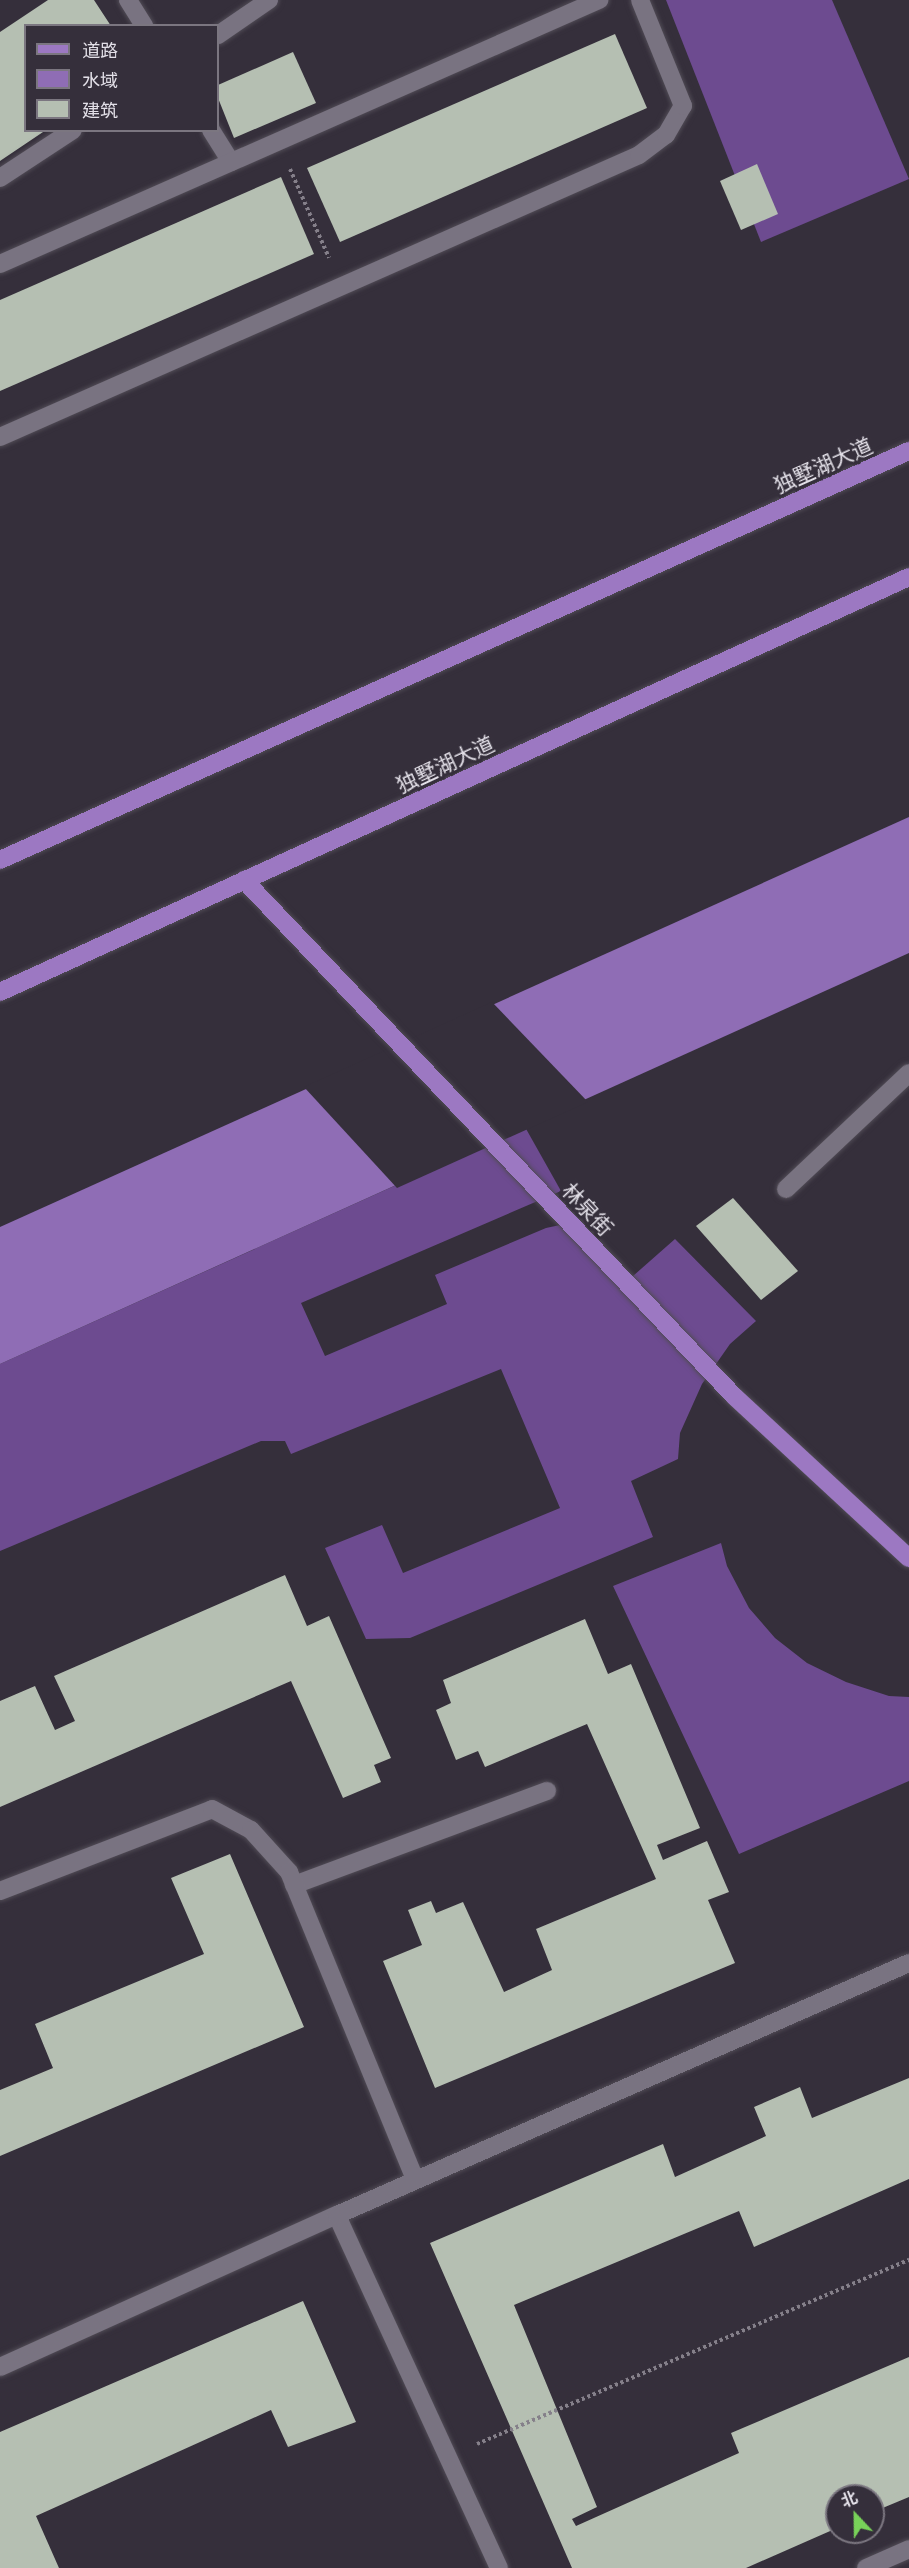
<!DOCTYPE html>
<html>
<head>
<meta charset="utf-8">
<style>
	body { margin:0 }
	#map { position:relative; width:909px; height:2568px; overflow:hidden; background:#352f3b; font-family:"Asap Condensed","Noto Sans SC",sans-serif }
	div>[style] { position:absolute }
	.forest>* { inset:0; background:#6d4b90 }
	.water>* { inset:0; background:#8f6db5 }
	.pier>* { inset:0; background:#352f3b }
	.building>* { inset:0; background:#b5bfb2 }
	.path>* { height:4px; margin-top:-2px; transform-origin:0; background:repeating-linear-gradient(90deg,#85808a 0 3px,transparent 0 6px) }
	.roads { filter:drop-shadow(0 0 2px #504b55) drop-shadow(0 0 2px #504b55) }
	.minor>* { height:18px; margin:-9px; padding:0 9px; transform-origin:9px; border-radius:9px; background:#797381 }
	.major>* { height:18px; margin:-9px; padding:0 9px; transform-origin:9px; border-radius:9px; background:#9c78c2 }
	span { translate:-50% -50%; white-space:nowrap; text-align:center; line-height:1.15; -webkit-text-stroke:6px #352f3b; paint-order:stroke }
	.street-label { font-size:21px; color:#e3e0e8 }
	.legend { position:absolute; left:24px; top:24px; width:195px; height:108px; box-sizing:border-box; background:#352f3b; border:2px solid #7b7680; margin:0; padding:8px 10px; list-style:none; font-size:18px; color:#e3e0e8 }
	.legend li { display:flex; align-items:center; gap:12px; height:30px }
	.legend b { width:30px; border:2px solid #7b7680 }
	.north { position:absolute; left:825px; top:2484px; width:60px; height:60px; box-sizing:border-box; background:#352f3b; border:2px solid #7b7680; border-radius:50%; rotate:338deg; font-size:16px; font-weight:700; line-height:24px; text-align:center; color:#e3e0e8 }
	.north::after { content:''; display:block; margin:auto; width:21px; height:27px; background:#78d259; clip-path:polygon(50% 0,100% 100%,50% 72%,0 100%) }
</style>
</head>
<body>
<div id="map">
	<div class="forest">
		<i style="clip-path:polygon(666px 0,832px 0,909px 179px,761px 242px)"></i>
		<i style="clip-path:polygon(525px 1127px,561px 1191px,301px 1303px,325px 1356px,447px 1304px,435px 1275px,546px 1228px,560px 1225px,620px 1273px,633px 1276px,675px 1239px,756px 1321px,730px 1344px,702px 1384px,680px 1433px,678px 1459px,631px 1481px,653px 1537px,410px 1638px,366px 1639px,325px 1548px,382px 1525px,403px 1573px,560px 1508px,501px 1369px,291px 1454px,285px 1441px,261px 1441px,0 1551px,0 1364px)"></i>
		<i style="clip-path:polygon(721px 1543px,727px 1566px,749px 1608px,775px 1638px,807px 1663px,846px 1682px,889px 1696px,909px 1697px,909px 1781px,739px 1854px,613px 1586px)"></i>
	</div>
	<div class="water">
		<i style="clip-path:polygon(909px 817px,909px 953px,0 1364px,0 1227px)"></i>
	</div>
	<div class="pier">
		<i style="clip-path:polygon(492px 1002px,588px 1102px,397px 1188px,304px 1087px)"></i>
	</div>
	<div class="building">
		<i style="clip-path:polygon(48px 0,94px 0,111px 26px,26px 26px,26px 130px,46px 130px,0 161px,0 32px)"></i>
		<i style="clip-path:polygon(615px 34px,647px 108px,340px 242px,307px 168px)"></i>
		<i style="clip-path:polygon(293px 52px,316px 103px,234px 138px,218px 98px,218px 85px)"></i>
		<i style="clip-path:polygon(757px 164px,778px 214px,741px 230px,720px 181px)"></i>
		<i style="clip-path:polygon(281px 177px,314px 254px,0 391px,0 300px)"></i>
		<i style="clip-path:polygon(733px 1198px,798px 1271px,761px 1300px,696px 1226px)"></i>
		<i style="clip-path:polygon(285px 1575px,307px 1626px,329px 1616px,391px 1758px,374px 1765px,381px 1782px,343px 1798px,291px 1681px,0 1807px,0 1701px,35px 1686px,55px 1730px,75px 1721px,54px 1676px)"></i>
		<i style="clip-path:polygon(585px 1619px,608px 1674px,631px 1664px,700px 1828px,657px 1845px,663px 1860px,707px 1841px,729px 1892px,708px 1900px,735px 1963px,435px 2088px,383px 1961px,422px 1945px,408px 1910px,431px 1901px,436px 1913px,463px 1902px,504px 1992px,552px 1970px,536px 1929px,656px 1879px,587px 1724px,485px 1767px,478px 1751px,456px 1760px,436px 1710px,451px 1703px,443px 1680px)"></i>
		<i style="clip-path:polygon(230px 1854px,304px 2027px,0 2156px,0 2090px,53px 2068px,35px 2024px,204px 1954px,171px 1878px)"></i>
		<i style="clip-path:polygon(909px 2078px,909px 2179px,754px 2247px,739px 2211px,514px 2305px,597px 2507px,572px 2519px,576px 2526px,739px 2453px,731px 2433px,909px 2357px,909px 2497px,873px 2512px,873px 2496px,837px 2496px,837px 2528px,746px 2568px,572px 2568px,430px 2243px,663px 2144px,675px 2177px,766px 2136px,754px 2107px,800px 2087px,812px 2118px)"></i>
		<i style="clip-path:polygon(303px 2301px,356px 2422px,288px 2447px,271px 2410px,36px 2516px,59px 2568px,0 2568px,0 2432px)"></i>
	</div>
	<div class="path">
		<i style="left:290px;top:169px;width:97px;rotate:66.3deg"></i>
		<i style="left:477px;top:2444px;width:470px;rotate:-23.1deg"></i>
	</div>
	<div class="roads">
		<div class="minor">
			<i style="left:128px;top:0;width:31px;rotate:58deg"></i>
			<i style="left:218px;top:35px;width:62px;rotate:-34.5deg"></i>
			<i style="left:211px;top:130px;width:38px;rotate:58deg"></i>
			<i style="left:0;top:178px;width:87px;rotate:-33.3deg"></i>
			<i style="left:0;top:264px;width:655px;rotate:-23.78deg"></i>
			<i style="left:0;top:437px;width:698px;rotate:-23.81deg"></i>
			<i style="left:639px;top:155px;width:34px;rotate:-37deg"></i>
			<i style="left:666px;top:135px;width:34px;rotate:-60deg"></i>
			<i style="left:683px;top:106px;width:114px;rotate:-112.1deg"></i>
			<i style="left:786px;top:1189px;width:169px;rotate:-43.3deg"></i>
			<i style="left:294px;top:1885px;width:270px;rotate:-20.4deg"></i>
			<i style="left:0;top:1891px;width:227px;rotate:-21.1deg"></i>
			<i style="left:212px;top:1809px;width:44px;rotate:28.3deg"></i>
			<i style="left:251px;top:1830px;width:57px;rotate:47.9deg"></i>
			<i style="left:289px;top:1872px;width:332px;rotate:67.7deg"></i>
			<i style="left:0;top:2367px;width:370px;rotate:-24.3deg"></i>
			<i style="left:499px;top:2568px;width:388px;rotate:-114.7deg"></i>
			<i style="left:337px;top:2215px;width:625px;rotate:-23.78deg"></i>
			<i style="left:866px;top:2568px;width:47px;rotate:-23.8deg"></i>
		</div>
		<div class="major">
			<i style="left:0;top:860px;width:997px;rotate:-24.23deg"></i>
			<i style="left:244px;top:880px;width:713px;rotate:46.48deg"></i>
			<i style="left:735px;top:1397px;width:237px;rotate:42.8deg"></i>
			<i style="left:0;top:992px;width:999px;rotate:-24.54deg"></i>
		</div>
	</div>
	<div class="street-label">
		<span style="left:823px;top:465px;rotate:-24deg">独墅湖大道</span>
		<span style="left:445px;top:764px;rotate:-25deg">独墅湖大道</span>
		<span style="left:588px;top:1209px;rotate:47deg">林泉街</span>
	</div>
	<ul class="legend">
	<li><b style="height:8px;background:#9c78c2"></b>道路</li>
	<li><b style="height:16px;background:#8f6db5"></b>水域</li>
	<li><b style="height:16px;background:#b5bfb2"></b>建筑</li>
	</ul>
	<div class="north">北</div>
</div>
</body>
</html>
